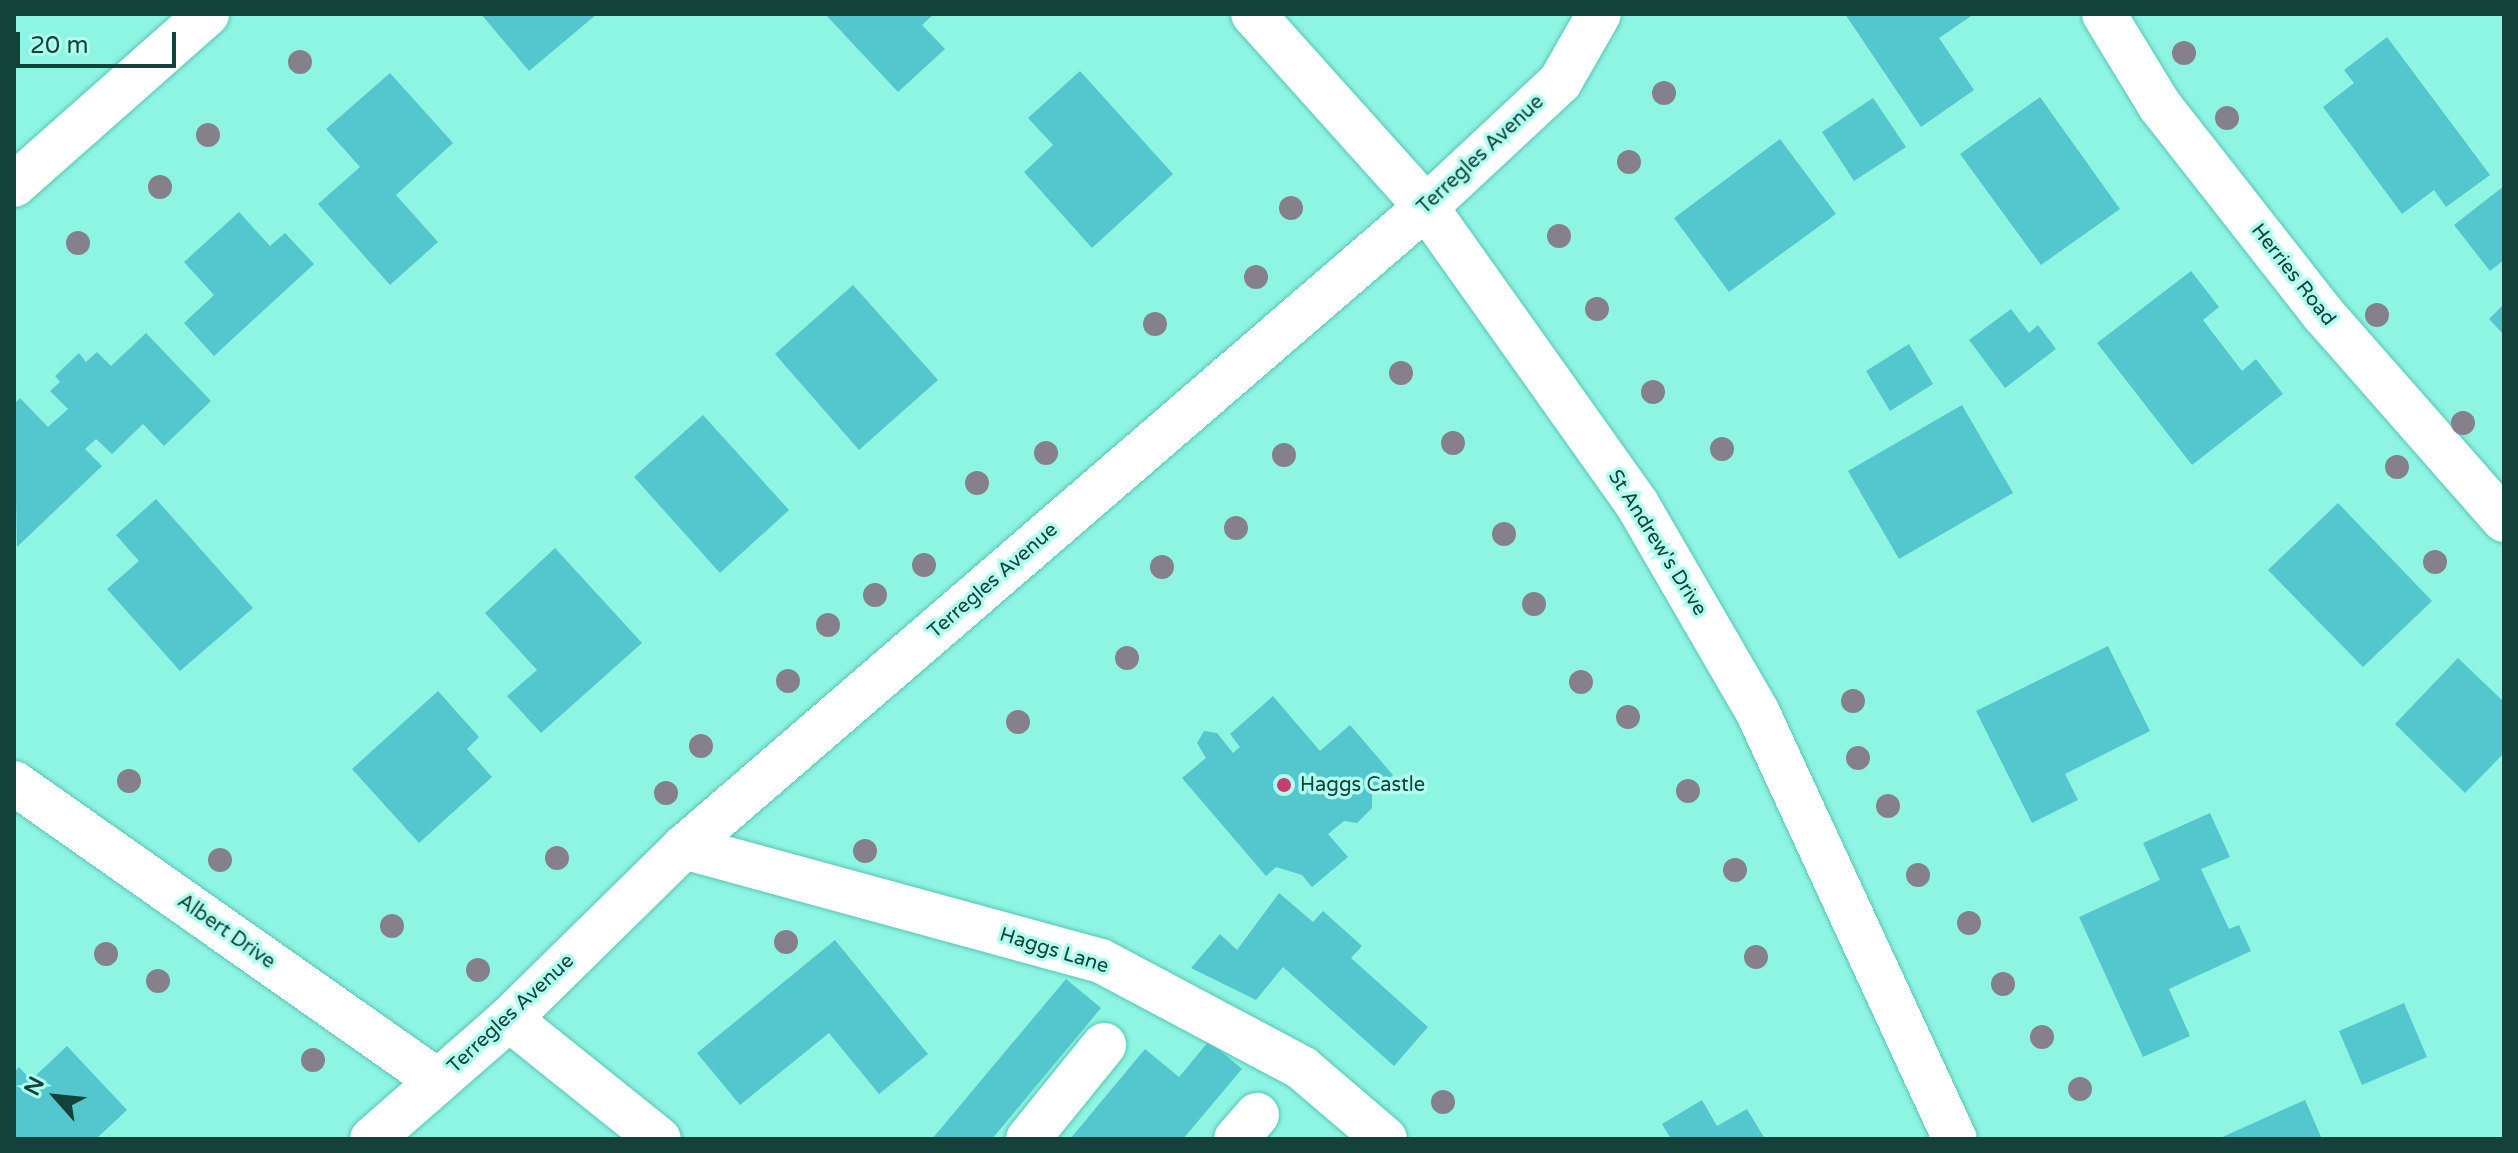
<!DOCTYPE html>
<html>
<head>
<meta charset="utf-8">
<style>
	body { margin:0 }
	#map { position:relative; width:2518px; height:1153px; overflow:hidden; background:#8ef5e3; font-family:"Varela Round",sans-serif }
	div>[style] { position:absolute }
	.building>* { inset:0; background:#54c6ce }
	.roads { filter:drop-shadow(0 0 2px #5bc4b3) drop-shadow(0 0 2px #5bc4b3) }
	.minor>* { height:44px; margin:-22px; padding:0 22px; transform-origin:22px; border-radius:22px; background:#fff }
	.trees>* { width:24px; height:24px; margin:-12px; border-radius:50%; background:#86808d }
	.dots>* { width:22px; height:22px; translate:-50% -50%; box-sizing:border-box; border:4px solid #afffef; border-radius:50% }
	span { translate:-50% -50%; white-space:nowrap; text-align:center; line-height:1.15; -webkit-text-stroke:7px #afffef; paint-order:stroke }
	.street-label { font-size:20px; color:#14413a }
	.poi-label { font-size:20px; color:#14413a }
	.left { translate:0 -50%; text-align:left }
	.frame { position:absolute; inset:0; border:16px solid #14413a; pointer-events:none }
	.north { position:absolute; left:16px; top:1057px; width:80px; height:80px; -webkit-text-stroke:6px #afffef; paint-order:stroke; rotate:297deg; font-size:22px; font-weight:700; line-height:32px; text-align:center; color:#14413a }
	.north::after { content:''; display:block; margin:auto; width:28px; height:36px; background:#14413a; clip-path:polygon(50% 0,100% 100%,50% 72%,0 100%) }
	.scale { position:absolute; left:16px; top:32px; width:160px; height:36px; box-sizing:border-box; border:4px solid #14413a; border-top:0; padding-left:10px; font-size:24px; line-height:28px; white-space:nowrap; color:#14413a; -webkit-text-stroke:6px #afffef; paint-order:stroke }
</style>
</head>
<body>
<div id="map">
	<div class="building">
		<i style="clip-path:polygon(481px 14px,597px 14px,529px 71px)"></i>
		<i style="clip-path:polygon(825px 14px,934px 14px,922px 25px,945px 49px,898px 92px)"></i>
		<i style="clip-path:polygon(1845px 14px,1974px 14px,1939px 38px,1974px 90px,1921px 127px)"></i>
		<i style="clip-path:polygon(2387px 37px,2490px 175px,2446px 207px,2434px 190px,2402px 214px,2323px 107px,2354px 83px,2344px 70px)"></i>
		<i style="clip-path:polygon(1080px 71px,1173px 174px,1092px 248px,1024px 172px,1053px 145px,1028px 118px)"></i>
		<i style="clip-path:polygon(390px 73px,453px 143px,396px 195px,438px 242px,390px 285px,318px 204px,360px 167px,326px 129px)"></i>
		<i style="clip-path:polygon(2040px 97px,2120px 209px,2041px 265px,1960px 154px)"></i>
		<i style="clip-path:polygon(1873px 98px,1906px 147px,1854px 181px,1822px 132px)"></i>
		<i style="clip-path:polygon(1780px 139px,1836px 214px,1729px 292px,1674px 218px)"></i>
		<i style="clip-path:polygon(2504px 186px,2504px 260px,2490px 271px,2454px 225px)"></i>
		<i style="clip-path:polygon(239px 212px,270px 246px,285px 233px,314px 264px,214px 356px,184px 323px,214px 295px,184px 262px)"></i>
		<i style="clip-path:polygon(2191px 271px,2219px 307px,2203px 320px,2242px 371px,2256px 359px,2283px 394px,2192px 465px,2097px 343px)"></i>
		<i style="clip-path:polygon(853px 285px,938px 380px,859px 450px,775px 354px)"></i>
		<i style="clip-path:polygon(2504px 304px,2504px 335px,2489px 319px)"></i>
		<i style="clip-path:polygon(2011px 309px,2029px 333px,2038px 325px,2056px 349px,2005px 388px,1969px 340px)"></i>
		<i style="clip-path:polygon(146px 333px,211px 401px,164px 446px,143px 424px,112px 454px,96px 439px,85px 449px,102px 466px,17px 547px,14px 404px,20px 398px,48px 427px,68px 409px,50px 391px,60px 382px,55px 376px,79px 353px,86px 362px,97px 352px,111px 366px)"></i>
		<i style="clip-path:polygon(1909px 344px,1933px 384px,1890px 411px,1866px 371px)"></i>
		<i style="clip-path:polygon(1962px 405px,2013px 493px,1899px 559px,1848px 471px)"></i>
		<i style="clip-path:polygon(703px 415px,789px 510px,720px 573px,634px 477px)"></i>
		<i style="clip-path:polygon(156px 499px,253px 608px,180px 671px,107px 589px,139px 561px,116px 535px)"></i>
		<i style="clip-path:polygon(2338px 503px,2432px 601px,2363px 667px,2268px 570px)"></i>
		<i style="clip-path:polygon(555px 548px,642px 643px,541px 733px,507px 696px,537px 670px,485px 613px)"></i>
		<i style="clip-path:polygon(2108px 646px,2150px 731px,2065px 774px,2078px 800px,2032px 823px,1976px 711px)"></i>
		<i style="clip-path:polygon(2458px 658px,2504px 702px,2504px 753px,2465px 793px,2395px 724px)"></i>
		<i style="clip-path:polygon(438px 691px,479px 737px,467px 749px,492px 777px,419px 843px,352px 769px)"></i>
		<i style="clip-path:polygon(1273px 696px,1320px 751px,1350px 725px,1393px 775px,1372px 793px,1372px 808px,1357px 823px,1344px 821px,1328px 834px,1348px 857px,1312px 887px,1302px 875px,1276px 867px,1266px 876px,1182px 778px,1206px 758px,1197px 743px,1204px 731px,1217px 733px,1233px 753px,1240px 747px,1230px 734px)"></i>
		<i style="clip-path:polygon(2210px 813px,2230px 857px,2201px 869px,2229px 929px,2239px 925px,2251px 951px,2169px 989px,2190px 1036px,2143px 1057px,2079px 917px,2160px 880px,2143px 843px)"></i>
		<i style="clip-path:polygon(1279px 893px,1313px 922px,1323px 911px,1362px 946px,1351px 958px,1428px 1027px,1394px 1066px,1283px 967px,1256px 1000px,1191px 968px,1220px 934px,1237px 950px)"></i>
		<i style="clip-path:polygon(835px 940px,928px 1054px,879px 1094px,829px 1033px,740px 1105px,697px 1053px)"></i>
		<i style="clip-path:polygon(1066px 979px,1101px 1008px,992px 1139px,932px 1139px)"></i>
		<i style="clip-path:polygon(2404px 1003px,2427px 1057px,2362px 1085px,2339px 1031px)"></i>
		<i style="clip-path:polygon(1209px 1041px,1242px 1069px,1183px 1139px,1070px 1139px,1145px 1049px,1179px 1077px)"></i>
		<i style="clip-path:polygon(67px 1046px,127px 1110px,96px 1139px,14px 1139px,14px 1072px,19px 1067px,31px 1080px)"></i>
		<i style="clip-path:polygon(1702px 1100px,1717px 1126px,1747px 1109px,1765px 1139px,1671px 1139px,1662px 1124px)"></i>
		<i style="clip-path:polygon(2305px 1100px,2322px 1139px,2218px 1139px)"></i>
	</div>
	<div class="roads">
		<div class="minor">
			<i style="left:1253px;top:14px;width:259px;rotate:48.1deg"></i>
			<i style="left:1426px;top:207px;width:364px;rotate:54.6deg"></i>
			<i style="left:1637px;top:504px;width:241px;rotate:59.9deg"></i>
			<i style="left:1758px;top:713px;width:469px;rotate:65.2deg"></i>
			<i style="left:2104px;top:14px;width:108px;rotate:58.7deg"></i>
			<i style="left:2160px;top:106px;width:266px;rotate:51.9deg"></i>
			<i style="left:2324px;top:315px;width:273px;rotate:48.7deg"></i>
			<i style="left:14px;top:185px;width:258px;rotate:-41.5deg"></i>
			<i style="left:14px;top:783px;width:518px;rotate:35.1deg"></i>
			<i style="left:684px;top:847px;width:432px;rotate:15.3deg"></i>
			<i style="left:1101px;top:961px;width:228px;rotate:28deg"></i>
			<i style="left:1302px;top:1068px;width:109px;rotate:40.5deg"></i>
			<i style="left:509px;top:1019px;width:192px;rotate:38.7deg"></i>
			<i style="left:372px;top:1139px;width:182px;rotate:-41.2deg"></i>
			<i style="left:509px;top:1019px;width:245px;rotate:-44.5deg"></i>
			<i style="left:684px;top:847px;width:980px;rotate:-40.78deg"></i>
			<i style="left:1426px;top:207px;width:183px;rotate:-43deg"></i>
			<i style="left:1560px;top:82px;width:78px;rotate:-60.2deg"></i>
			<i style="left:1028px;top:1139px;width:121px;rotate:-51deg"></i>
			<i style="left:1236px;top:1139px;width:32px;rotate:-49deg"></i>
		</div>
	</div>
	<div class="trees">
		<i style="left:2184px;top:53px"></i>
		<i style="left:300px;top:62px"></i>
		<i style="left:1664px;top:93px"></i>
		<i style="left:2227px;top:118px"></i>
		<i style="left:208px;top:135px"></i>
		<i style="left:1629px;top:162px"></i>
		<i style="left:160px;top:187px"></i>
		<i style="left:1291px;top:208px"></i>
		<i style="left:1559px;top:236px"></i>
		<i style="left:78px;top:243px"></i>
		<i style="left:1256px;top:277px"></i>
		<i style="left:1597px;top:309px"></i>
		<i style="left:2377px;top:315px"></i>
		<i style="left:1155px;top:324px"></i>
		<i style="left:1401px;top:373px"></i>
		<i style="left:1653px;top:392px"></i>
		<i style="left:2463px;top:423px"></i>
		<i style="left:1453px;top:443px"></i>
		<i style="left:1722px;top:449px"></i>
		<i style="left:1046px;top:453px"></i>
		<i style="left:1284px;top:455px"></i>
		<i style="left:2397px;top:467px"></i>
		<i style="left:977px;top:483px"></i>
		<i style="left:1236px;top:528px"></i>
		<i style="left:1504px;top:534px"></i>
		<i style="left:2435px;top:562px"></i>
		<i style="left:924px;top:565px"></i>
		<i style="left:1162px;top:567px"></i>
		<i style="left:875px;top:595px"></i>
		<i style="left:1534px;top:604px"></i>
		<i style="left:828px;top:625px"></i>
		<i style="left:1127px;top:658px"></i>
		<i style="left:788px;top:681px"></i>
		<i style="left:1581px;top:682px"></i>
		<i style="left:1853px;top:701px"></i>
		<i style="left:1628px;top:717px"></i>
		<i style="left:1018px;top:722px"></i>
		<i style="left:701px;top:746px"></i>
		<i style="left:1858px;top:758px"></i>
		<i style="left:129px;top:781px"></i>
		<i style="left:1688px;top:791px"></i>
		<i style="left:666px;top:793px"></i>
		<i style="left:1888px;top:806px"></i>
		<i style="left:865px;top:851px"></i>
		<i style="left:557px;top:858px"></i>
		<i style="left:220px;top:860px"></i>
		<i style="left:1735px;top:870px"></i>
		<i style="left:1918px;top:875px"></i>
		<i style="left:1969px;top:923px"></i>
		<i style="left:392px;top:926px"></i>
		<i style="left:786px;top:942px"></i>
		<i style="left:106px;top:954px"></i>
		<i style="left:1756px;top:957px"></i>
		<i style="left:478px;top:970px"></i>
		<i style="left:158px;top:981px"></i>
		<i style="left:2003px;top:984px"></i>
		<i style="left:2042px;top:1037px"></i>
		<i style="left:313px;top:1060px"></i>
		<i style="left:2080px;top:1089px"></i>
		<i style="left:1443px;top:1102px"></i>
	</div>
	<div class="dots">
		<i style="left:1284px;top:785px;background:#c73c72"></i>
	</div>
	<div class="street-label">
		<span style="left:1481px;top:155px;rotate:-43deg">Terregles Avenue</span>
		<span style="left:2293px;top:275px;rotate:52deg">Herries Road</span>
		<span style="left:1657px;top:543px;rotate:58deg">St Andrew's Drive</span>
		<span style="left:993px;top:581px;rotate:-41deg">Terregles Avenue</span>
		<span style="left:226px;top:932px;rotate:35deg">Albert Drive</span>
		<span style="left:1054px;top:951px;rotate:17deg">Haggs Lane</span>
		<span style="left:511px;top:1014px;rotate:-43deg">Terregles Avenue</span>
	</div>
	<div class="poi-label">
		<span class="left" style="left:1300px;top:785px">Haggs Castle</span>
	</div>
	<div class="frame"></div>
	<div class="north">N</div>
	<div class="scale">20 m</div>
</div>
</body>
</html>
